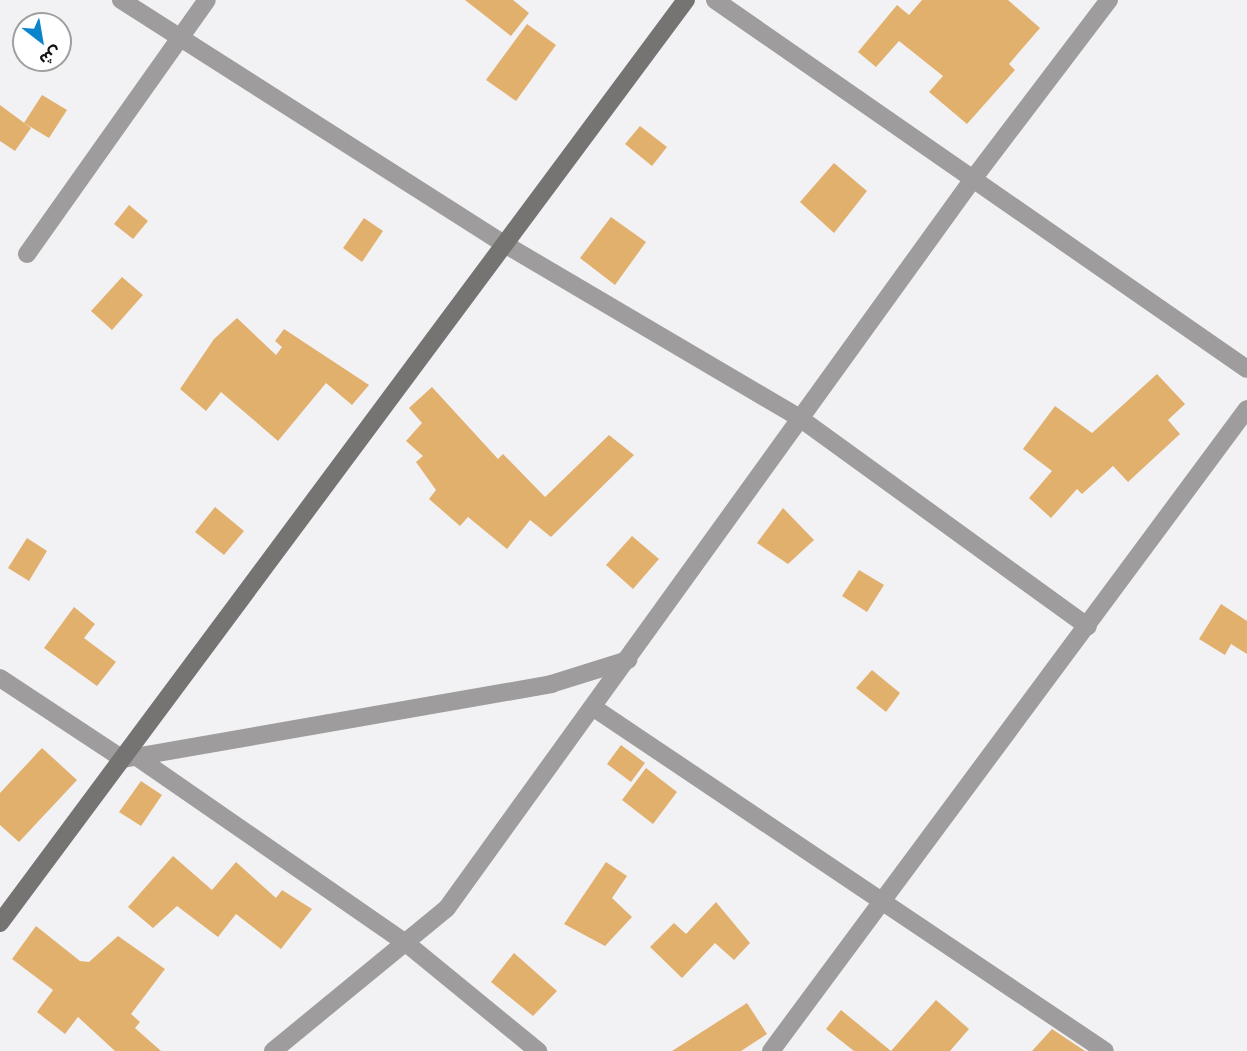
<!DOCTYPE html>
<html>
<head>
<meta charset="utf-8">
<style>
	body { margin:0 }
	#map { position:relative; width:1247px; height:1051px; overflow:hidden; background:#f2f2f5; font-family:"Alegreya Sans","Noto Sans Arabic",sans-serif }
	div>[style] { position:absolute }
	.building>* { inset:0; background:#e2b06d }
	.street>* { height:18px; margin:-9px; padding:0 9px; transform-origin:9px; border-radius:9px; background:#9e9c9c }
	.secondary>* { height:18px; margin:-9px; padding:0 9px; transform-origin:9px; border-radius:9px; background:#767473 }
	span { translate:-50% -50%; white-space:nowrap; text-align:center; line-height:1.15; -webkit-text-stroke:4.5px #fff; paint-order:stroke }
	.north { position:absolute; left:12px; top:12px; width:60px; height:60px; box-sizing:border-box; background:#fff; border:2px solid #9f9fa0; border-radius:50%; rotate:149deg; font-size:16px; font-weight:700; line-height:24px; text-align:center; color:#101011 }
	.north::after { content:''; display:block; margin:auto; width:21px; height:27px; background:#0b84cc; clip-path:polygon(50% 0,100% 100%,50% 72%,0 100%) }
</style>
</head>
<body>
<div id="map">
	<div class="building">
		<i style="clip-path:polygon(465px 0,513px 0,529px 13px,511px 36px)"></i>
		<i style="clip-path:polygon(922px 0,1008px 0,1040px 28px,1009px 64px,1015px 70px,967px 124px,929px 92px,943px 76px,899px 41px,876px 67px,858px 52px,897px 5px,909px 15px)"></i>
		<i style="clip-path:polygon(527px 24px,556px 45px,516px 101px,486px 80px)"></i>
		<i style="clip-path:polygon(42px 95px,67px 110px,49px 138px,24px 123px)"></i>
		<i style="clip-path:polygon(0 105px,31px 128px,15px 151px,0 141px)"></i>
		<i style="clip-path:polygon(640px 126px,667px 147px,652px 166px,625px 144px)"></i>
		<i style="clip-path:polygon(834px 163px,867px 191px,834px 233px,800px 202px)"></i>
		<i style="clip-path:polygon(129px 205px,148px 221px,133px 239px,114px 224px)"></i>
		<i style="clip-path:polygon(611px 217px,646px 242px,615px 285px,580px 258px)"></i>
		<i style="clip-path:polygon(364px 218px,383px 231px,362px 262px,343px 248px)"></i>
		<i style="clip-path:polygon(122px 277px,143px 295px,112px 330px,91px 311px)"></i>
		<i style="clip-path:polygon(237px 318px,276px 355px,282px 347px,275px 341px,284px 329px,369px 385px,352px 405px,326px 383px,278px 441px,221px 392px,206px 411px,180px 389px,214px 339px)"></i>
		<i style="clip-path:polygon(1157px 374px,1185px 404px,1168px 420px,1180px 434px,1128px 482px,1113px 466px,1082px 494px,1077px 489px,1051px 518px,1029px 498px,1052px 471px,1023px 449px,1055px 406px,1092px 433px)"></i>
		<i style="clip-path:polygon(432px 387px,498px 459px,503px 454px,545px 497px,609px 435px,634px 455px,551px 537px,530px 520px,507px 549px,468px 517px,460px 526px,429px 499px,436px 490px,416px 462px,423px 456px,406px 441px,422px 423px,409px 408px)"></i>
		<i style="clip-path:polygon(215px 507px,244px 531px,224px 555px,195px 532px)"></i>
		<i style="clip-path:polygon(783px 508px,814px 540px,788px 564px,757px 543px)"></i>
		<i style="clip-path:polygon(632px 536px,659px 559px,633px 589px,606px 565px)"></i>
		<i style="clip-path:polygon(27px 538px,47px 551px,29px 581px,8px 568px)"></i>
		<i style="clip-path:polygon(859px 570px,884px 585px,867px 612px,842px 596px)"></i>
		<i style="clip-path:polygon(1221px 604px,1247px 621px,1247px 654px,1231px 644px,1225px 655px,1199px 639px)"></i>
		<i style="clip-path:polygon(74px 607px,95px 624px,84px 638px,116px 662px,97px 686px,44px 648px)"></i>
		<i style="clip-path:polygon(872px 670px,900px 693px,886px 712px,856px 688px)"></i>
		<i style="clip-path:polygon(621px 745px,645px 763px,631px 782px,607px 764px)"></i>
		<i style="clip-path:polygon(42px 748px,77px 780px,19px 842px,0 825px,0 793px)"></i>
		<i style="clip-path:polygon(646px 768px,677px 792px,653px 824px,622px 800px)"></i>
		<i style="clip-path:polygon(141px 781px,162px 795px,141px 826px,119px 812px)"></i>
		<i style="clip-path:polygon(173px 856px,212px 890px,236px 862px,276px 898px,282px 890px,312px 909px,281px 949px,236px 914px,218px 937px,177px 906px,153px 928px,128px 907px)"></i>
		<i style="clip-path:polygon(606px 862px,627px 876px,612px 898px,632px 917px,605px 946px,564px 924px)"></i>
		<i style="clip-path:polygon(716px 902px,750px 943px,734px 960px,715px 943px,682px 978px,650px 947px,674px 923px,686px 934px)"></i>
		<i style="clip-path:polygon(36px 926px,80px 961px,89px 962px,118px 936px,165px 969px,131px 1014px,140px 1022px,135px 1028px,161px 1051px,115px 1051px,78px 1017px,65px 1034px,37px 1012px,53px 990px,12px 959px)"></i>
		<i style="clip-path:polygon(514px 953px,557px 991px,533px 1016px,491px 982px)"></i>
		<i style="clip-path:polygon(936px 1000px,969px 1029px,950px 1051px,854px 1051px,826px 1029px,841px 1010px,891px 1051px)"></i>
		<i style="clip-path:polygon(747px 1003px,767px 1034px,741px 1051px,672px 1051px)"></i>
		<i style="clip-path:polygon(1052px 1029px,1085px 1051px,1032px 1051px)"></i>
	</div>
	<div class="street">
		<i style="left:121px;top:0;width:456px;rotate:32.5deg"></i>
		<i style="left:506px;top:245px;width:342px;rotate:30.5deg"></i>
		<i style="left:801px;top:419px;width:354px;rotate:35.9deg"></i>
		<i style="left:715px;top:0;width:647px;rotate:34.75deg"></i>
		<i style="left:27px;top:254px;width:311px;rotate:-54.7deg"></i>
		<i style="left:0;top:678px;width:147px;rotate:33.4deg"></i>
		<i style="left:123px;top:759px;width:435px;rotate:-9.9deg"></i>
		<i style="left:551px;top:684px;width:81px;rotate:-17.3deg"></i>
		<i style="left:594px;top:708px;width:615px;rotate:33.87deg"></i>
		<i style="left:137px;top:757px;width:327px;rotate:34.7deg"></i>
		<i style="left:406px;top:943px;width:171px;rotate:39.3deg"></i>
		<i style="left:273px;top:1051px;width:225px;rotate:-39.4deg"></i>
		<i style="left:447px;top:908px;width:899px;rotate:-54.19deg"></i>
		<i style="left:973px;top:179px;width:225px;rotate:-52.8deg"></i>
		<i style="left:771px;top:1051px;width:799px;rotate:-53.45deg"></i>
	</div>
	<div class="secondary">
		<i style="left:0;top:923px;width:1150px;rotate:-53.38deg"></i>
	</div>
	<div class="north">ش</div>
</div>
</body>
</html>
